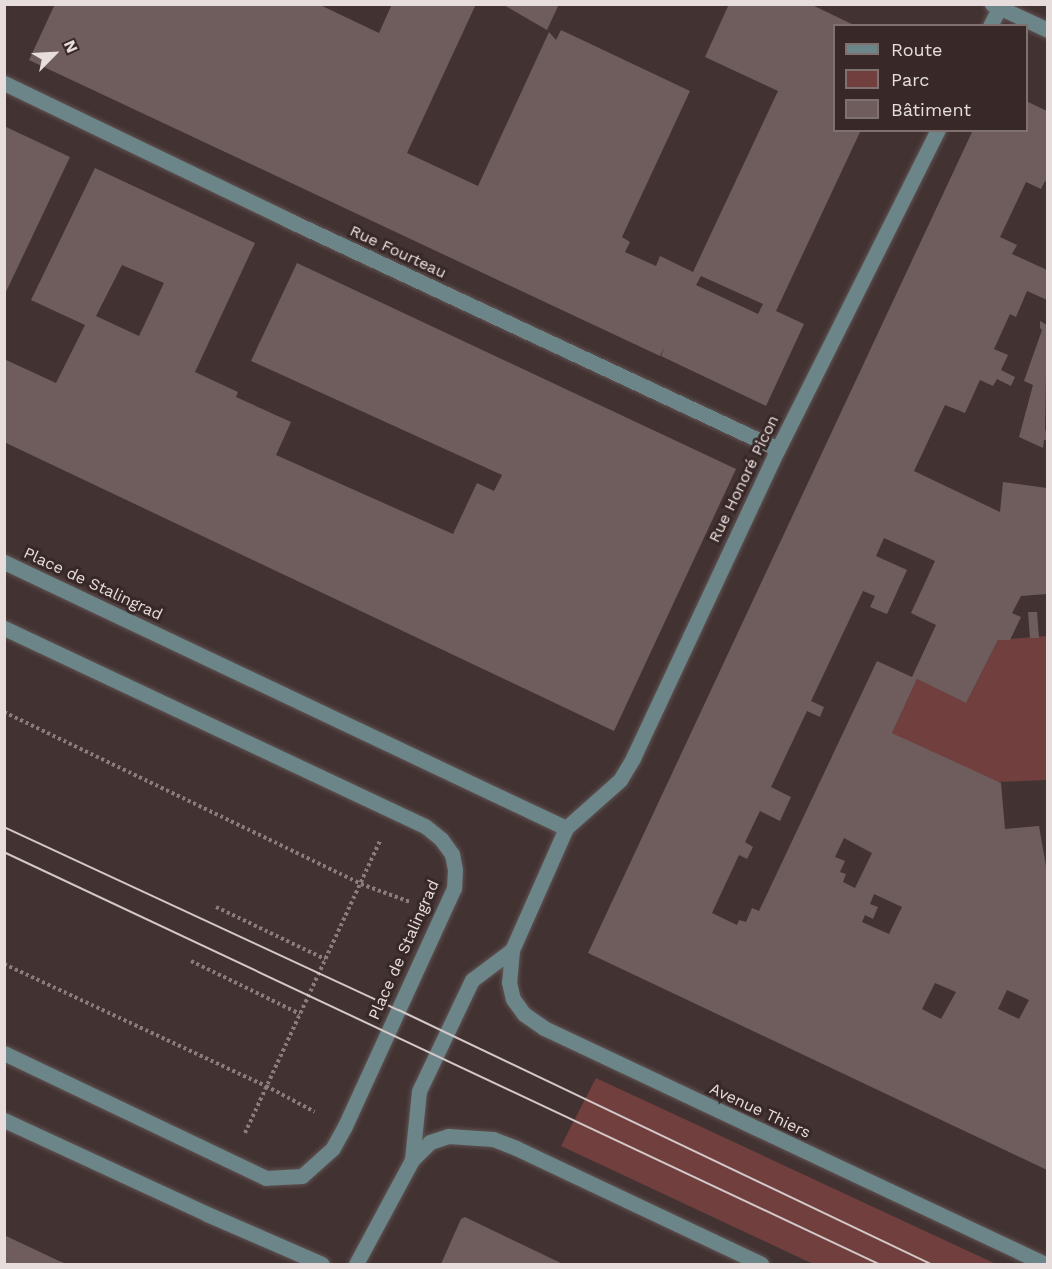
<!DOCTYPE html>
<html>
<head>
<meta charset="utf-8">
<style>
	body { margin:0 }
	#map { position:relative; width:1052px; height:1269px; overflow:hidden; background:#423332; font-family:"Work Sans",sans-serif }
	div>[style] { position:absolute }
	.green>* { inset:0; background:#703f3e }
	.building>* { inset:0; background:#6e5d5c }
	.path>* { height:4px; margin-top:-2px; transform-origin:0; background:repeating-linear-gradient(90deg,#897c7b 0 3px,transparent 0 6px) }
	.roads { filter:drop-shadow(0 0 2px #605251) drop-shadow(0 0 2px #605251) }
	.minor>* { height:15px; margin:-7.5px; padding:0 7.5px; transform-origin:7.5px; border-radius:7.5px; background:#6b8589 }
	.tram>* { height:1.5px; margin:-0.75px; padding:0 0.75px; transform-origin:0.75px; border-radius:0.75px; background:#d3c8c7 }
	span { translate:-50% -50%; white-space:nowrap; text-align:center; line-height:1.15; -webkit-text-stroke:6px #382928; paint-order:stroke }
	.street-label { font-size:16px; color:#e7dddc }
	.frame { position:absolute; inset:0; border:6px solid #e7dddc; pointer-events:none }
	.legend { position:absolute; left:833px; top:24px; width:195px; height:108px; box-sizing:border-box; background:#382928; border:2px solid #7e7170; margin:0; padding:8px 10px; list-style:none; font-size:18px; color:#e7dddc }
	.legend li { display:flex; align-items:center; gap:12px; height:30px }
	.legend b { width:30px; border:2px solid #7e7170 }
	.north { position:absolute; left:24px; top:24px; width:60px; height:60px; -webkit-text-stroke:4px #382928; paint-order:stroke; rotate:66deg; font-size:16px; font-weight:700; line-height:24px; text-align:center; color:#e7dddc }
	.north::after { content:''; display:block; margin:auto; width:21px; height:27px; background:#e7dddc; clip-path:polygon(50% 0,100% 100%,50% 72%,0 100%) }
</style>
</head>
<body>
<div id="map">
	<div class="green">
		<i style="clip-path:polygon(1047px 636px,1047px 780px,996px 782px,892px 733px,917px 679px,966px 703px,998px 640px)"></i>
		<i style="clip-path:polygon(596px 1078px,996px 1264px,813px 1264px,561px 1146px)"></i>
	</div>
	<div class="building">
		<i style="clip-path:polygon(evenodd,55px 4px,318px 4px,379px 33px,392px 4px,476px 4px,407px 153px,478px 186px,549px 32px,556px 40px,561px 30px,690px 91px,622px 237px,630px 242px,625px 252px,656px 266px,660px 256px,693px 272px,778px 91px,705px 57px,729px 4px,810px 4px,856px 26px,834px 26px,834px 130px,861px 130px,776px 311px,804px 324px,766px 406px,661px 356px,665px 346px,660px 356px,29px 60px,55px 4px,701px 276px,763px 304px,758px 314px,696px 285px,701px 276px)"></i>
		<i style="clip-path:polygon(502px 4px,559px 4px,547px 30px)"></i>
		<i style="clip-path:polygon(evenodd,1026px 101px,1047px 111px,1047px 182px,1045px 181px,1041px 189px,1026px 182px,1000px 237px,1017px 245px,1012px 254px,1047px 270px,1047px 300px,1027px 291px,1016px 317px,1010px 314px,994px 349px,1008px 355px,1001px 370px,1015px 377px,1011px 386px,997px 379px,993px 386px,980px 380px,965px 413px,945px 405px,914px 471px,1000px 512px,1003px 482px,1047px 488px,1047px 594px,1021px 596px,1012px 613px,1021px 617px,1010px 640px,998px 640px,966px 703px,917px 679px,892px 733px,1001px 783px,1005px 829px,1039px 826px,1047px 872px,1047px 1170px,588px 953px,973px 130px,1026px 130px,1026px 101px,884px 538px,935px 561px,911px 613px,936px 625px,912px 677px,877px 661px,759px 911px,752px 908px,746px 922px,739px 920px,737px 925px,712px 913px,739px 855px,747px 859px,753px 847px,745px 842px,760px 811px,780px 821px,791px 797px,771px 787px,807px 711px,820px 717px,824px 707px,811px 701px,863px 591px,875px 596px,870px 607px,887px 614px,907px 570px,876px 556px,884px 538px,1026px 101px,844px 838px,872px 853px,855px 888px,843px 882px,846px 874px,840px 872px,845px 861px,835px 857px,844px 838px,1026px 101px,874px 894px,902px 907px,889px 934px,862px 922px,865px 915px,873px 919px,878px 907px,870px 904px,874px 894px,1026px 101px,935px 983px,956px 992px,941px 1019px,922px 1009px,935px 983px,1026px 101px,1007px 990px,1029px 1000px,1019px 1019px,998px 1009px,1007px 990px)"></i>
		<i style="clip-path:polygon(4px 126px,70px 157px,4px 296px)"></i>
		<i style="clip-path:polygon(evenodd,95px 168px,255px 243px,195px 372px,238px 392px,236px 397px,291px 422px,276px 455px,453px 534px,477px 483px,494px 491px,502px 475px,251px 361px,297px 263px,736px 469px,614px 731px,4px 442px,4px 359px,56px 383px,85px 325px,31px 300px,95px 168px,122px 265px,164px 283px,139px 336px,96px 316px,122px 265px)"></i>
		<i style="clip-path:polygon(1040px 321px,1047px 325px,1045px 428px,1047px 440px,1044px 440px,1043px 448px,1019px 437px,1033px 385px,1024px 381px,1042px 330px,1040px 328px)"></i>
		<i style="clip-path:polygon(1028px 612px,1037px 612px,1039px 638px,1030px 638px)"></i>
		<i style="clip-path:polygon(465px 1217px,544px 1255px,563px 1264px,441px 1264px,461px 1219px)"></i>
		<i style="clip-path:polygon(4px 1235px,59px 1261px,67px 1264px,4px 1264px)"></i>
	</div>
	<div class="path">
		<i style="left:4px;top:712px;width:396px;rotate:25.7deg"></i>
		<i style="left:361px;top:884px;width:52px;rotate:20.2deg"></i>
		<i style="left:216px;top:907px;width:121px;rotate:25.5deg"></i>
		<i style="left:191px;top:961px;width:121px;rotate:25.9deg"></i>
		<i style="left:4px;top:964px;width:289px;rotate:25deg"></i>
		<i style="left:266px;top:1086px;width:55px;rotate:28deg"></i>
		<i style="left:245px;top:1133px;width:322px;rotate:-65.2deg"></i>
	</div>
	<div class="roads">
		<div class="minor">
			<i style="left:992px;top:4px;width:62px;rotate:24.9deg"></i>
			<i style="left:990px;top:26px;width:20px;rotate:-63deg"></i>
			<i style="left:4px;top:83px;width:313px;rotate:25.7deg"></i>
			<i style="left:286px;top:219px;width:543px;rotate:25.06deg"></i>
			<i style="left:4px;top:562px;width:622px;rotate:25.33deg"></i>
			<i style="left:4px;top:628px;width:465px;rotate:25.2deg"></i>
			<i style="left:425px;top:826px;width:21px;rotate:39deg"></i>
			<i style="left:441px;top:839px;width:19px;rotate:54deg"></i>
			<i style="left:452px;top:854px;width:16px;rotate:79deg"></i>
			<i style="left:455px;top:870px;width:18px;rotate:93deg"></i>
			<i style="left:454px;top:888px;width:262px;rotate:114.6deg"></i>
			<i style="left:345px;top:1126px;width:26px;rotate:119deg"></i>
			<i style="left:332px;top:1149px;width:40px;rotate:138deg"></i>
			<i style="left:302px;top:1176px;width:36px;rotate:177deg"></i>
			<i style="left:266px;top:1178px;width:290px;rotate:-154.5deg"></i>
			<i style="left:512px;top:950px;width:32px;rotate:95deg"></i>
			<i style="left:509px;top:982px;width:17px;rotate:77deg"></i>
			<i style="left:513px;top:999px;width:19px;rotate:54deg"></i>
			<i style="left:524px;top:1014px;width:24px;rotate:35deg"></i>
			<i style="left:544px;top:1028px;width:554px;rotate:25.22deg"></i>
			<i style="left:4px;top:1120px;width:224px;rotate:24.8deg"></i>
			<i style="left:207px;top:1214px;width:125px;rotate:23.5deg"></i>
			<i style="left:412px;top:1160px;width:25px;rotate:-45deg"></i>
			<i style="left:430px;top:1142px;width:19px;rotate:-18deg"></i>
			<i style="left:448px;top:1136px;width:45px;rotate:3.8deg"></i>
			<i style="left:493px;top:1139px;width:25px;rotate:21deg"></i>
			<i style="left:516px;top:1148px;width:271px;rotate:25.3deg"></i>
			<i style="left:356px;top:1264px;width:118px;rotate:-61.7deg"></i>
			<i style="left:412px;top:1160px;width:69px;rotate:-84.2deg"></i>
			<i style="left:419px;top:1091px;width:123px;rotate:-64.5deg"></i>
			<i style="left:472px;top:980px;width:50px;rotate:-36.9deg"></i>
			<i style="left:512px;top:950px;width:133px;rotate:-66.1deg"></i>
			<i style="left:566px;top:828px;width:72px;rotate:-41.6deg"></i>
			<i style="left:620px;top:780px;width:26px;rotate:-59deg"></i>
			<i style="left:633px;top:758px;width:341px;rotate:-64.9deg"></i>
			<i style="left:778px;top:449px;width:357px;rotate:-63.4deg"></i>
		</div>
	</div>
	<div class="tram">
		<i style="left:4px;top:827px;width:435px;rotate:24.9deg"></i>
		<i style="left:399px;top:1010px;width:590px;rotate:25.52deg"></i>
		<i style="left:4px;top:852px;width:967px;rotate:25.21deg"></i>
	</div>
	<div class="street-label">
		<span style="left:398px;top:252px;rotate:25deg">Rue Fourteau</span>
		<span style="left:744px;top:479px;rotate:-64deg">Rue Honoré Picon</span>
		<span style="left:93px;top:584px;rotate:25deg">Place de Stalingrad</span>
		<span style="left:404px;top:950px;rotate:-66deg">Place de Stalingrad</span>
		<span style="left:760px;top:1111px;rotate:25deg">Avenue Thiers</span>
	</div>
	<div class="frame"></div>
	<ul class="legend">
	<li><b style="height:8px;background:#6b8589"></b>Route</li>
	<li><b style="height:16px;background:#703f3e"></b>Parc</li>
	<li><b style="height:16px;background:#6e5d5c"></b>Bâtiment</li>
	</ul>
	<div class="north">N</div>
</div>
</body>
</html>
